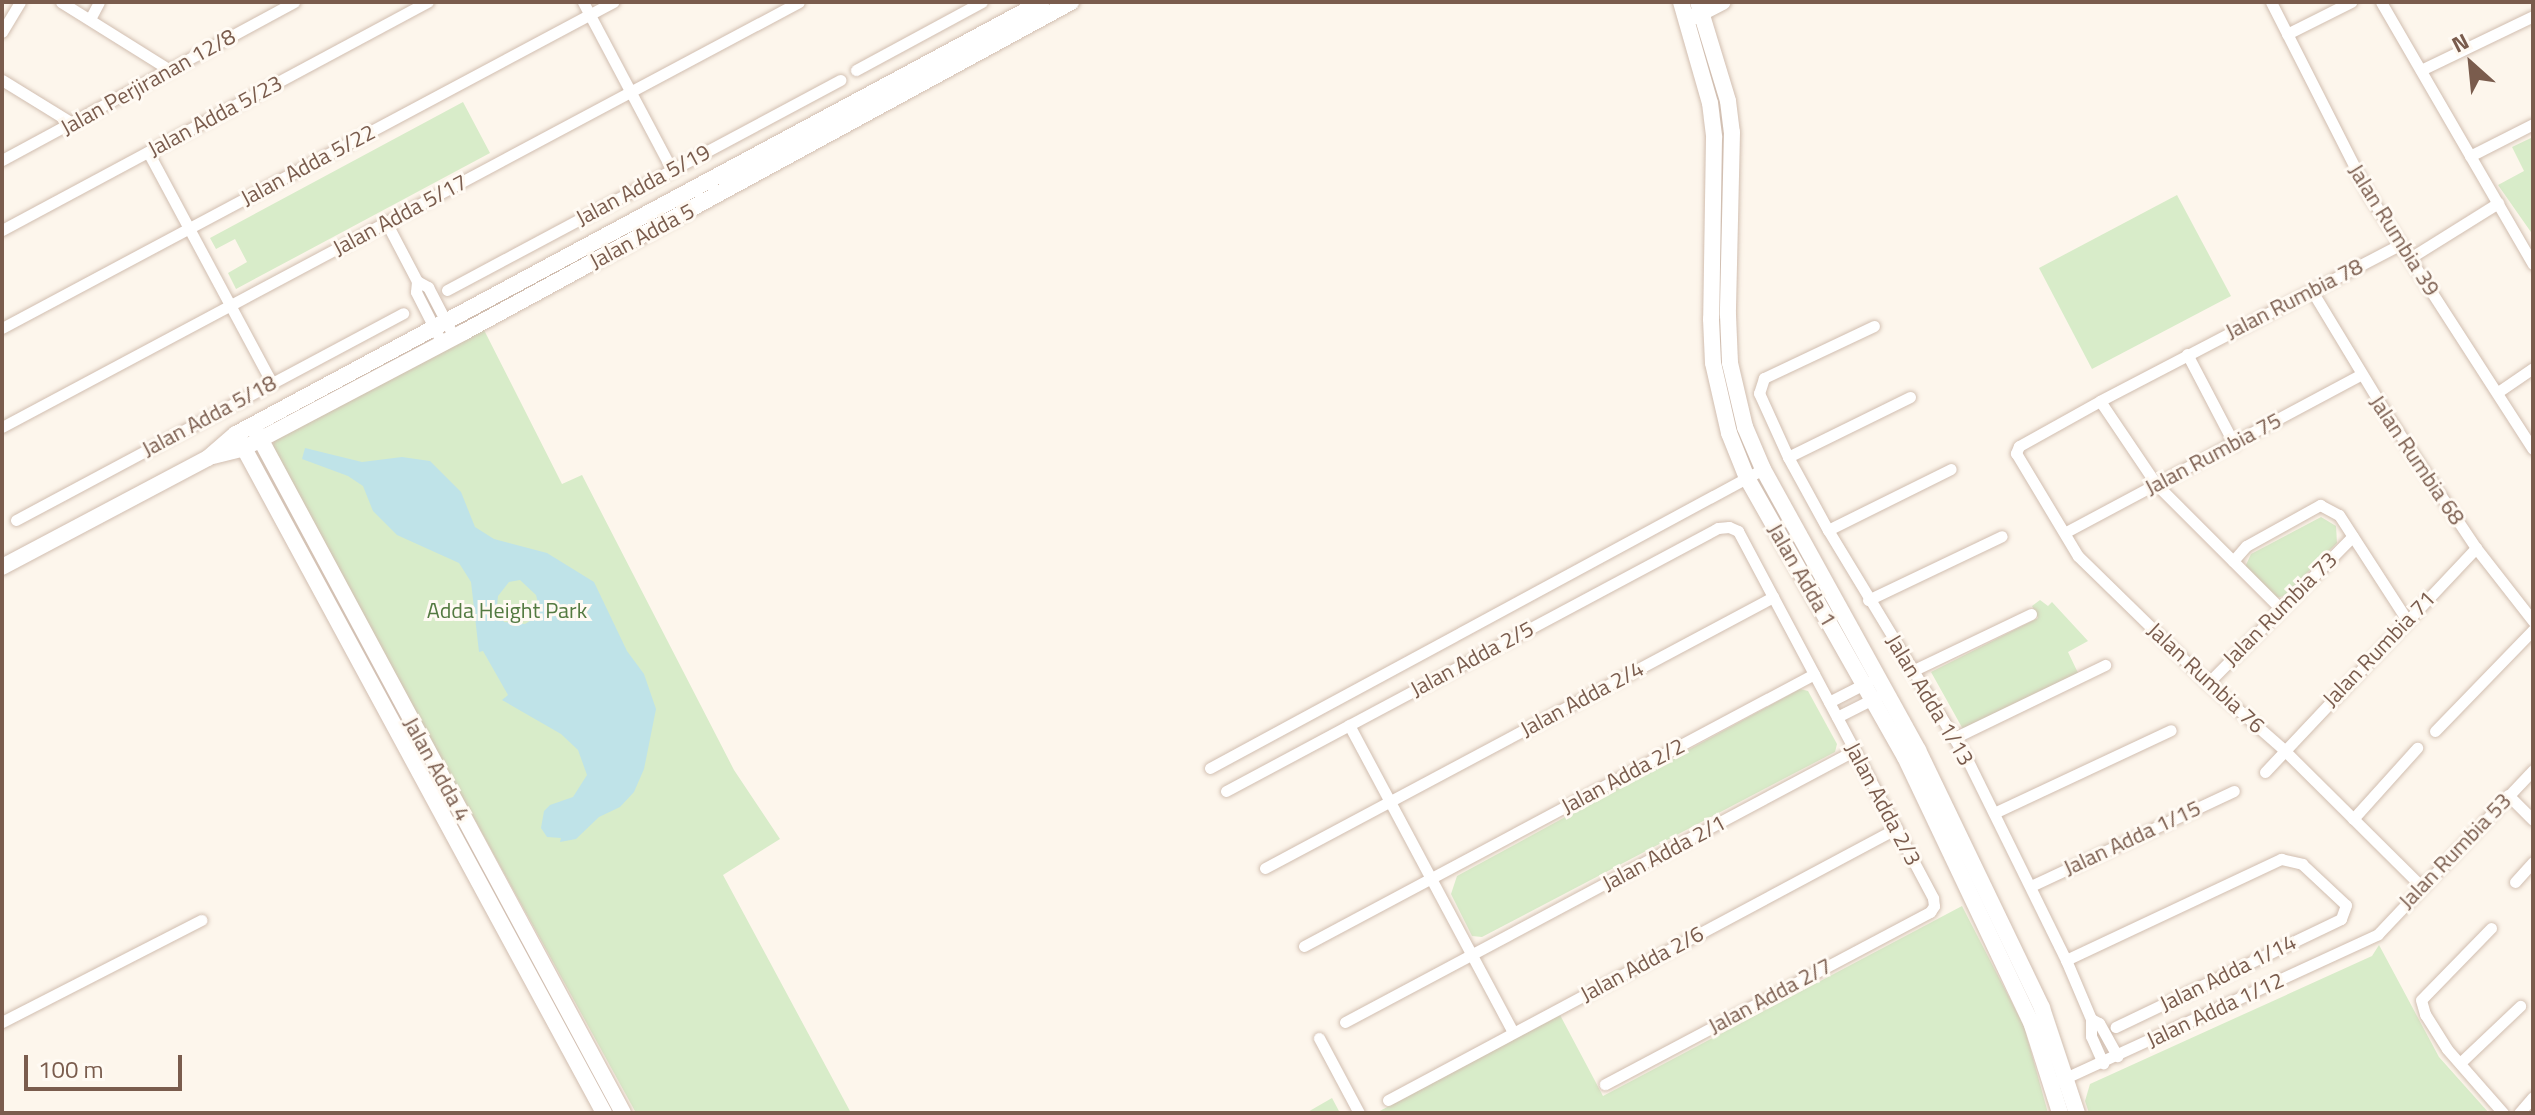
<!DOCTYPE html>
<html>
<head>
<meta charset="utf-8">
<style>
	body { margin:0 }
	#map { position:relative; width:2535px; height:1115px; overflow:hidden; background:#fdf6ec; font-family:"Titillium Web",sans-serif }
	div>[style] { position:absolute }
	.green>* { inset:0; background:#d8ecc9 }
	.water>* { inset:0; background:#bfe3e8 }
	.roads { filter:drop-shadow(0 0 2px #d1beb0) drop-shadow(0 0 2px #d1beb0) }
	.street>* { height:11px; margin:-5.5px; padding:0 5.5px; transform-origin:5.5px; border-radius:5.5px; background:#fff }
	.secondary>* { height:16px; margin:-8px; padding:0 8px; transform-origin:8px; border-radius:8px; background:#fff }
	span { translate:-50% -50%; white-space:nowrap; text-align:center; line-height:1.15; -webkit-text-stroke:6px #fffaf3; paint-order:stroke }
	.street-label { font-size:22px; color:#7a5c4d }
	.park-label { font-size:22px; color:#537a41 }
	.frame { position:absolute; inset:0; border:4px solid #7a5c4d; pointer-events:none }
	.north { position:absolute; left:2431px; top:24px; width:80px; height:80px; -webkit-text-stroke:6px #fffaf3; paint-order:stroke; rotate:333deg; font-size:22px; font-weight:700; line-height:32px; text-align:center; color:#7a5c4d }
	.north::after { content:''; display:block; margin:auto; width:28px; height:36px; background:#7a5c4d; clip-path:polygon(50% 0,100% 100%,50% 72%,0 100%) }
	.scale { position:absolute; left:24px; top:1055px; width:158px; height:36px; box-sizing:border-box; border:4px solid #7a5c4d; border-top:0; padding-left:10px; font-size:24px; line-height:28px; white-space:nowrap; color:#7a5c4d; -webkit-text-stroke:6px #fffaf3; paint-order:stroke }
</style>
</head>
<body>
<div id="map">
	<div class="green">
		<i style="clip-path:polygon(463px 102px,490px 153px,236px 289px,228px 273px,247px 262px,235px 239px,216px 249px,210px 238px)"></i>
		<i style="clip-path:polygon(2533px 137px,2533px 235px,2498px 185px,2524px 171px,2512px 147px)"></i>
		<i style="clip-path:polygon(2177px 195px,2231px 296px,2092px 369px,2039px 268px)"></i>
		<i style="clip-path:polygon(483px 328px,562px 484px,582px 475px,734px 770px,780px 839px,723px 875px,851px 1113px,636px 1113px,272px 451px,275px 435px)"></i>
		<i style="clip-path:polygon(2321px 517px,2336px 526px,2337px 543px,2284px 596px,2276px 598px,2245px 567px,2251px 554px)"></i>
		<i style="clip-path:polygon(2040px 600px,2048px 606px,2052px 602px,2088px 641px,2068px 652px,2079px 675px,1964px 731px,1931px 672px,2038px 618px,2032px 606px)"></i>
		<i style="clip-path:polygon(1800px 689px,1808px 691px,1837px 744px,1835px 752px,1482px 937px,1472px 936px,1451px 894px,1457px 876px)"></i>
		<i style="clip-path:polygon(1962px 906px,2024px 1026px,2048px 1113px,1376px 1113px,1560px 1015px,1603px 1096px)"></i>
		<i style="clip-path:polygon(2379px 945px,2439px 1057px,2489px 1113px,2089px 1113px,2085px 1101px,2090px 1084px,2372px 956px)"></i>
		<i style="clip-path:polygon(1332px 1098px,1340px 1113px,1306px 1113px)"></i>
	</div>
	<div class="water">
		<i style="clip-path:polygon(evenodd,305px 448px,362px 462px,402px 457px,430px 461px,461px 492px,475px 527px,494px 539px,547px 553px,594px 582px,627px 651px,644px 674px,656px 709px,644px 769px,634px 792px,620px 807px,599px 817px,576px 839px,560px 842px,561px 838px,547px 837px,541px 828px,544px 811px,550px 805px,573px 797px,587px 775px,578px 750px,561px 734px,502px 700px,508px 695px,483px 651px,479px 652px,471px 582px,459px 563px,397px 535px,373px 511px,363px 486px,348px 476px,302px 459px,305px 448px,520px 580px,536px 595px,539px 607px,536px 617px,525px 624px,504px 622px,497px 606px,498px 596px,509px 582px,520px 580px)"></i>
	</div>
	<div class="roads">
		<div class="street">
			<i style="left:61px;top:2px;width:128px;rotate:32deg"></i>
			<i style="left:583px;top:2px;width:190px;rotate:62.1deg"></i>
			<i style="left:2271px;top:2px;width:216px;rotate:63.1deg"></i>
			<i style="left:2369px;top:195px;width:302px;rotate:57.2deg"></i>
			<i style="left:2381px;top:2px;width:303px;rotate:59.9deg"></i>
			<i style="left:90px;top:19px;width:19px;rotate:-62deg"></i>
			<i style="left:2px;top:32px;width:35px;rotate:-59deg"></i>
			<i style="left:2287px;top:34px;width:72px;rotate:-26.6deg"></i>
			<i style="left:856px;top:70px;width:143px;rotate:-28.4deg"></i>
			<i style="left:2421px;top:70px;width:124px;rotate:-25.7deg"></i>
			<i style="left:2px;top:80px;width:82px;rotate:31.6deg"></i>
			<i style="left:148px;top:152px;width:262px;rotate:61.8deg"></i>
			<i style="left:2470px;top:156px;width:71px;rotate:-26.9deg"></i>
			<i style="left:2px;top:160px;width:332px;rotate:-28.4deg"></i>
			<i style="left:386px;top:222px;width:67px;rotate:62.3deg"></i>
			<i style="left:2px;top:230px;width:483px;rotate:-28.2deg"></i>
			<i style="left:2401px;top:244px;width:339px;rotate:152.5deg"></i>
			<i style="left:2100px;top:401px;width:93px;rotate:150.9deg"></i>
			<i style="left:2019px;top:446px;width:8px;rotate:113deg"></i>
			<i style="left:2016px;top:453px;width:120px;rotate:59deg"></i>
			<i style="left:2078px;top:556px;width:182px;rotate:44.3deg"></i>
			<i style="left:2208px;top:683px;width:100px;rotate:41.3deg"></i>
			<i style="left:2283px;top:749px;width:193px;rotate:44.8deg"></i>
			<i style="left:2410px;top:258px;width:104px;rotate:-32deg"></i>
			<i style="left:417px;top:281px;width:11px;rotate:95deg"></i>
			<i style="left:416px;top:292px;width:57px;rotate:63deg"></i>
			<i style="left:417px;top:281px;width:13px;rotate:29deg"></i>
			<i style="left:428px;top:287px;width:56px;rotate:62.5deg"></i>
			<i style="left:447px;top:290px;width:446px;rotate:-28.1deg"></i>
			<i style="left:2312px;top:291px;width:145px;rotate:58.8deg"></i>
			<i style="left:2387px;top:415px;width:160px;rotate:56.2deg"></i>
			<i style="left:2476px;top:548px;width:93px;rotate:52deg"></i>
			<i style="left:1874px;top:326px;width:122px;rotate:154.7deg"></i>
			<i style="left:1764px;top:378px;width:16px;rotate:108deg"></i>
			<i style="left:1759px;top:393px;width:70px;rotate:65.6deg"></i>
			<i style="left:1788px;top:457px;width:83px;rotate:61.3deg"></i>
			<i style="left:1828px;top:530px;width:270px;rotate:58.8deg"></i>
			<i style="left:1968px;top:761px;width:222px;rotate:63.8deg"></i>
			<i style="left:2066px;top:960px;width:64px;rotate:67deg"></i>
			<i style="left:2091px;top:1019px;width:17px;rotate:90deg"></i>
			<i style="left:2091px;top:1036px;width:30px;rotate:66deg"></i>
			<i style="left:2px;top:328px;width:693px;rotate:-28.08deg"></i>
			<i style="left:2187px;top:354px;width:102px;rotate:62.4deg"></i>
			<i style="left:2498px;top:392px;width:42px;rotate:-34.4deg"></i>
			<i style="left:2100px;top:401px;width:100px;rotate:56deg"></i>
			<i style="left:2156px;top:484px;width:174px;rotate:45deg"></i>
			<i style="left:2px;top:427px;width:903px;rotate:-28.07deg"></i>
			<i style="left:1788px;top:457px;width:136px;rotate:-26.2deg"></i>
			<i style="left:16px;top:520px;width:439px;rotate:-28.1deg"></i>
			<i style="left:1828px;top:530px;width:137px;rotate:-26.4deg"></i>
			<i style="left:2066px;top:532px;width:333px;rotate:-28.1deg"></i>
			<i style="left:2233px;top:561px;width:20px;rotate:-49deg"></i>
			<i style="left:2246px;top:546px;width:85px;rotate:-29deg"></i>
			<i style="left:2320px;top:505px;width:21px;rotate:28deg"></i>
			<i style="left:2339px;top:515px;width:125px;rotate:57.1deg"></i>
			<i style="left:1868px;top:600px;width:148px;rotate:-25.5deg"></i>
			<i style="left:1912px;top:671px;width:132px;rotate:-25.6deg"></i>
			<i style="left:2208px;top:683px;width:206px;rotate:-45.4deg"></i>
			<i style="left:1829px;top:702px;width:44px;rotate:-27.1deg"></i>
			<i style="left:1837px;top:717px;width:47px;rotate:-26.6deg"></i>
			<i style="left:1349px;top:725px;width:348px;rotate:61.9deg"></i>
			<i style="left:2435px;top:731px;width:141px;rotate:-45.9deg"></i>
			<i style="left:1954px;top:738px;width:168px;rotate:-25.8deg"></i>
			<i style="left:1210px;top:768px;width:629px;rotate:-28.4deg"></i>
			<i style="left:2265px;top:772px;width:308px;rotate:-46.7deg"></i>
			<i style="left:1226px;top:791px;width:558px;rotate:-28.13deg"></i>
			<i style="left:1718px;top:528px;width:11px;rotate:-5deg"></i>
			<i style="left:1729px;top:527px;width:10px;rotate:24deg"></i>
			<i style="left:1738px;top:531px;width:416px;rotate:62deg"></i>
			<i style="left:1933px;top:898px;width:8px;rotate:83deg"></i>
			<i style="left:1934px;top:906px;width:7px;rotate:124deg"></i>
			<i style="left:1930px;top:912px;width:368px;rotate:152.1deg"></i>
			<i style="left:2508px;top:795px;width:35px;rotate:45deg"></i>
			<i style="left:1994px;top:813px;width:195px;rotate:-25.1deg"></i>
			<i style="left:2353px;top:819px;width:96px;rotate:-48deg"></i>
			<i style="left:1265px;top:868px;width:576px;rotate:-28.08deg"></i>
			<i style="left:2515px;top:882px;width:27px;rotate:-48deg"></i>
			<i style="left:2031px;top:886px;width:224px;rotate:-25.1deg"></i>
			<i style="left:2491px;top:928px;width:100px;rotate:134.2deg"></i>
			<i style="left:2421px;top:1000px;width:15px;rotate:74deg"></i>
			<i style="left:2425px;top:1014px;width:41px;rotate:57.8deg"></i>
			<i style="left:2447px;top:1049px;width:85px;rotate:48.8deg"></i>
			<i style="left:1304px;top:946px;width:578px;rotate:-28.07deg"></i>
			<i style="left:2066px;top:960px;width:238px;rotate:-25.2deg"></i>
			<i style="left:2281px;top:859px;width:22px;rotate:13deg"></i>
			<i style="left:2302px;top:864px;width:60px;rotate:43deg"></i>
			<i style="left:2346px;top:905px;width:15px;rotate:110deg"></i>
			<i style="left:2341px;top:919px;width:250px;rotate:154.4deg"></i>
			<i style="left:2091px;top:1019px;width:9px;rotate:27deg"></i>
			<i style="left:2099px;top:1023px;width:38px;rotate:61deg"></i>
			<i style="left:2px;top:1022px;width:224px;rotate:-27.1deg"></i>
			<i style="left:1345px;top:1022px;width:578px;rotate:-28.07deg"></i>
			<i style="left:1319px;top:1038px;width:85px;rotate:61.9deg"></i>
			<i style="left:2460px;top:1063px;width:83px;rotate:-43.5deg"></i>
			<i style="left:2061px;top:1080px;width:349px;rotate:-24.7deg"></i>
			<i style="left:2378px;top:934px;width:226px;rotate:-46.6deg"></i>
			<i style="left:1388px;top:1100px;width:577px;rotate:-28.12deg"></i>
			<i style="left:2519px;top:1113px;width:21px;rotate:-49deg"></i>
		</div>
		<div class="secondary">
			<i style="left:1681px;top:2px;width:105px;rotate:74deg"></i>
			<i style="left:1710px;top:103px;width:35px;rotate:83deg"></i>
			<i style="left:1714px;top:138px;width:181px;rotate:90.9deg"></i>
			<i style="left:1711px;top:319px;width:44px;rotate:87.4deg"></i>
			<i style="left:1713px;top:363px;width:72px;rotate:77.1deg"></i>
			<i style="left:1729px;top:433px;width:48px;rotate:68.2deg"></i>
			<i style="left:1747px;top:478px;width:321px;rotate:60.5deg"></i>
			<i style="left:1905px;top:757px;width:297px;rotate:64.6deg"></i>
			<i style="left:2032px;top:1025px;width:92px;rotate:72.3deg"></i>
			<i style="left:1698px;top:2px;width:103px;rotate:73.1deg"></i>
			<i style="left:1728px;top:101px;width:31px;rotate:83deg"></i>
			<i style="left:1732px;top:132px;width:183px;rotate:91.3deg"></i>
			<i style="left:1728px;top:315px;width:48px;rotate:87.6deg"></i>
			<i style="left:1730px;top:363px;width:66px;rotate:76.8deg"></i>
			<i style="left:1745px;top:427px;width:46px;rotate:66.8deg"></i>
			<i style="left:1763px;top:469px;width:321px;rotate:61.1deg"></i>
			<i style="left:1918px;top:750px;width:286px;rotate:64.3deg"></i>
			<i style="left:2042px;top:1008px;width:111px;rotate:71.6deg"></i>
			<i style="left:1695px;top:16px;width:31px;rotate:-27deg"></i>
			<i style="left:256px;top:431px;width:774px;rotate:61.71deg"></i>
			<i style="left:239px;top:439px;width:766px;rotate:61.56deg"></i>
			<i style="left:213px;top:456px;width:32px;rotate:-14deg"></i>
			<i style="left:244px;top:448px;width:249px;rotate:-27.8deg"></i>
			<i style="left:464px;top:332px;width:691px;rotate:-28.53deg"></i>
			<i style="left:2px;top:567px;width:233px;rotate:-27.9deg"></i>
			<i style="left:208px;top:458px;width:37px;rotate:-41deg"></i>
			<i style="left:236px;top:434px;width:914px;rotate:-28.19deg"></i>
		</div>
	</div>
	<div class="street-label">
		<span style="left:148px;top:82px;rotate:-29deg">Jalan Perjiranan 12/8</span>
		<span style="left:215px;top:116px;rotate:-28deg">Jalan Adda 5/23</span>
		<span style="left:308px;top:165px;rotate:-28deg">Jalan Adda 5/22</span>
		<span style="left:643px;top:185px;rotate:-28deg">Jalan Adda 5/19</span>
		<span style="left:400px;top:215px;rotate:-28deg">Jalan Adda 5/17</span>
		<span style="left:2394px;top:230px;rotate:58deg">Jalan Rumbia 39</span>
		<span style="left:642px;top:236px;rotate:-28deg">Jalan Adda 5</span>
		<span style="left:2294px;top:299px;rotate:-27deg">Jalan Rumbia 78</span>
		<span style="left:209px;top:416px;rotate:-28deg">Jalan Adda 5/18</span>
		<span style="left:2213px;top:454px;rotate:-28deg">Jalan Rumbia 75</span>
		<span style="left:2417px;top:460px;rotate:56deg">Jalan Rumbia 68</span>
		<span style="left:1802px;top:575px;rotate:60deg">Jalan Adda 1</span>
		<span style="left:2280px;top:609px;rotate:-45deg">Jalan Rumbia 73</span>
		<span style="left:2379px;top:649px;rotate:-46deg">Jalan Rumbia 71</span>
		<span style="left:1472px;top:659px;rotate:-28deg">Jalan Adda 2/5</span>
		<span style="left:2206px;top:678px;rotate:43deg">Jalan Rumbia 76</span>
		<span style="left:1582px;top:699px;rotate:-28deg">Jalan Adda 2/4</span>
		<span style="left:1930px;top:700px;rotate:59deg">Jalan Adda 1/13</span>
		<span style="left:437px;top:769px;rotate:61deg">Jalan Adda 4</span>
		<span style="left:1623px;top:776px;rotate:-28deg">Jalan Adda 2/2</span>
		<span style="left:1883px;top:804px;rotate:62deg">Jalan Adda 2/3</span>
		<span style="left:2132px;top:838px;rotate:-25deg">Jalan Adda 1/15</span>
		<span style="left:2455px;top:851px;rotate:-46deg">Jalan Rumbia 53</span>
		<span style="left:1664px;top:853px;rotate:-28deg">Jalan Adda 2/1</span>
		<span style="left:1642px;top:964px;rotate:-28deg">Jalan Adda 2/6</span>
		<span style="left:2228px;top:973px;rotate:-26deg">Jalan Adda 1/14</span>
		<span style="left:1770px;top:996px;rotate:-28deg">Jalan Adda 2/7</span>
		<span style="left:2215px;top:1010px;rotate:-25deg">Jalan Adda 1/12</span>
	</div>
	<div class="park-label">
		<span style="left:507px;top:611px">Adda Height Park</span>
	</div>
	<div class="frame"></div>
	<div class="north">N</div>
	<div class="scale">100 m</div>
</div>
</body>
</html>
